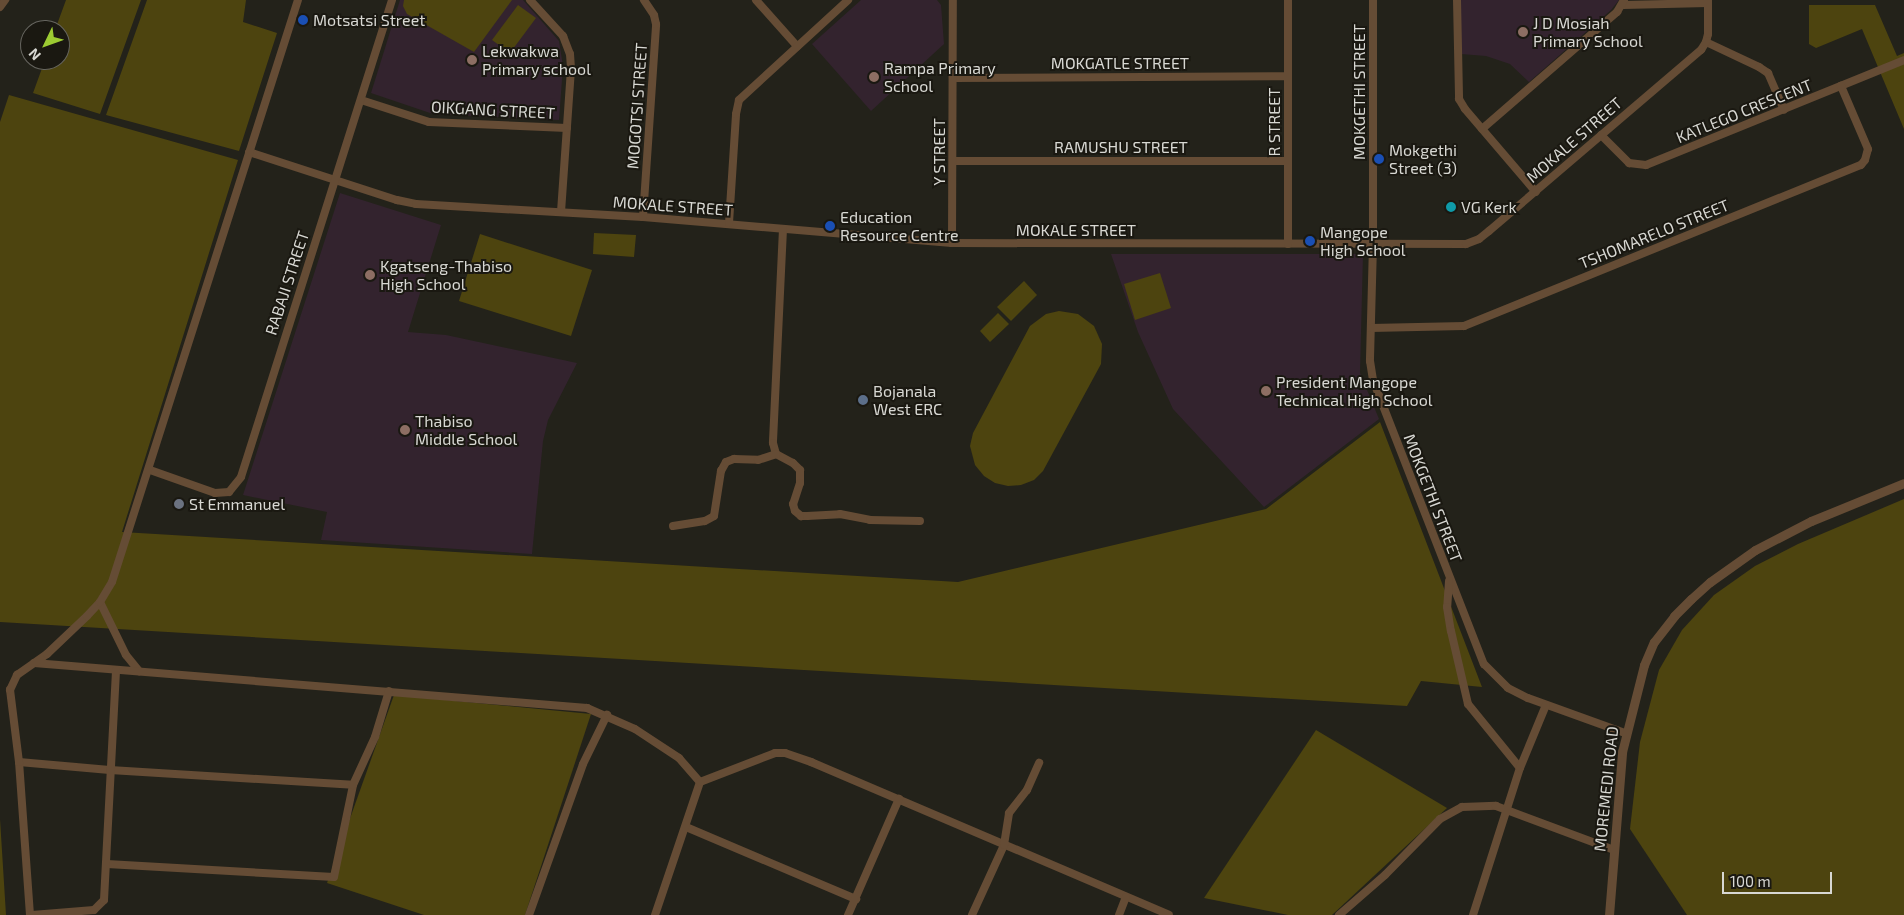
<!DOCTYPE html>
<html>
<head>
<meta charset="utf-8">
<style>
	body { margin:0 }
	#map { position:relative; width:1904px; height:915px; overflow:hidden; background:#23221a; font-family:"Exo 2",sans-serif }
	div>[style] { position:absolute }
	.education>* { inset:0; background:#33232e }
	.green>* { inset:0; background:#4d440f }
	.minor>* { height:8px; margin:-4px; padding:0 4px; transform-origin:4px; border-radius:4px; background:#654c35 }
	.tertiary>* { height:9px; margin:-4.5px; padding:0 4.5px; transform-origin:4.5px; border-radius:4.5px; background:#654c35 }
	.dots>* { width:14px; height:14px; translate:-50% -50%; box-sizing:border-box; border:2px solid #1a1811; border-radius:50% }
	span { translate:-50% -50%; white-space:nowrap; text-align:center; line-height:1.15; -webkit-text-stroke:4px #1a1811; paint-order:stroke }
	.poi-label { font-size:16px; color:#d8d8d3 }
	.left { translate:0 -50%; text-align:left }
	.street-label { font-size:16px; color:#d8d8d3 }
	.north { position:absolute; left:20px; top:20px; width:50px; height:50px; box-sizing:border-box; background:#1a1811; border:1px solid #66655f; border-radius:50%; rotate:228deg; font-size:14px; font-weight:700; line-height:20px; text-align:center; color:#d8d8d3 }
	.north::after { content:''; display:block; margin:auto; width:18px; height:22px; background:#9ccb32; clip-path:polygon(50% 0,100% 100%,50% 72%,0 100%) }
	.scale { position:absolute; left:1722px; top:872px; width:110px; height:22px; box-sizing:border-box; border:2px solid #d8d8d3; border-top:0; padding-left:6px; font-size:15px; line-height:18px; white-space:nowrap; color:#d8d8d3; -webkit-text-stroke:4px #1a1811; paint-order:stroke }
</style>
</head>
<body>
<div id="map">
	<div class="education">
		<i style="clip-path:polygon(400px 0,523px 0,559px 41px,563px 66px,559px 120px,433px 114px,371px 93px)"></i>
		<i style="clip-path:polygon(861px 0,937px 0,941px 5px,944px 44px,871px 111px,812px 44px)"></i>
		<i style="clip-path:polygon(1461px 0,1619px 0,1611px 10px,1529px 82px,1510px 64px,1486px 56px,1461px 54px)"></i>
		<i style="clip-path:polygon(340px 193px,441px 225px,408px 332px,446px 335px,577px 363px,548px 420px,543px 441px,532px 554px,321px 540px,327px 512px,243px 495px)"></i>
		<i style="clip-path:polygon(1111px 254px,1363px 254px,1360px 373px,1379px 419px,1264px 507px,1173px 409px,1138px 332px)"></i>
	</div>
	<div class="green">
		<i style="clip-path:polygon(66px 0,141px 0,100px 114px,33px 93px,45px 60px,60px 60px,60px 30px,55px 30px)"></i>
		<i style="clip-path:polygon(147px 0,246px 0,243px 22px,277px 33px,239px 151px,106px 115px)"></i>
		<i style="clip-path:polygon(404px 0,512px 0,474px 52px,407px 14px,403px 6px)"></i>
		<i style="clip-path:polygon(518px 5px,536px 18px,510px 53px,492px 40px)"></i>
		<i style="clip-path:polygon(1809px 5px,1875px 5px,1897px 56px,1904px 53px,1904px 129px,1862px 29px,1816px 48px,1809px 44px)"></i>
		<i style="clip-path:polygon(9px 95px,238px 160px,122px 532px,958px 582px,1266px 509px,1380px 422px,1482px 687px,1421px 681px,1407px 706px,0 622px,0 122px)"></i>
		<i style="clip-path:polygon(594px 233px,636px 235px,634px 257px,593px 254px)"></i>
		<i style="clip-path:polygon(480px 234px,592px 270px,571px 336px,459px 301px)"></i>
		<i style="clip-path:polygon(1160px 273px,1171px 308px,1135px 320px,1124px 284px)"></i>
		<i style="clip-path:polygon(1024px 281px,1037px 295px,1011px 321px,997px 307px)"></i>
		<i style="clip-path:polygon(1059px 311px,1078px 314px,1094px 326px,1102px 344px,1101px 364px,1043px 471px,1034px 480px,1021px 485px,1008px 486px,995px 483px,984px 476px,975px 465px,970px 446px,973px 433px,1030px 326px,1046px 314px)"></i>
		<i style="clip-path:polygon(998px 313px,1009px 324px,990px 342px,980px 331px)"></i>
		<i style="clip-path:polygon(1904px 499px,1904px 915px,1687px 915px,1630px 829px,1640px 742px,1659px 670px,1682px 630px,1714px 595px,1755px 566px,1798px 544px)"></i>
		<i style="clip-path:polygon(394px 695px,591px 714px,525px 915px,424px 915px,327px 883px)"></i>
		<i style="clip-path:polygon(1316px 730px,1447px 808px,1332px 915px,1288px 915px,1204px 898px)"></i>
		<i style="clip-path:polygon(0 819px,6px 915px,0 915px)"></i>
	</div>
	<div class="minor">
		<i style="left:530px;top:0;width:49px;rotate:47.5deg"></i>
		<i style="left:563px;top:36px;width:19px;rotate:69deg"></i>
		<i style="left:570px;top:54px;width:15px;rotate:86deg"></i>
		<i style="left:571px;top:69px;width:143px;rotate:94deg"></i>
		<i style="left:756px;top:0;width:62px;rotate:48.3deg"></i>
		<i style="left:1373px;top:0;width:244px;rotate:90deg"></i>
		<i style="left:1373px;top:244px;width:117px;rotate:91.5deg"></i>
		<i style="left:1370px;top:361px;width:19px;rotate:81deg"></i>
		<i style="left:1373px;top:380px;width:305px;rotate:68.7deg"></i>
		<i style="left:1484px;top:664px;width:34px;rotate:45deg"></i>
		<i style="left:1508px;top:688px;width:22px;rotate:27deg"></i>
		<i style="left:1528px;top:698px;width:103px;rotate:19.8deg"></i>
		<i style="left:1457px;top:0;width:99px;rotate:88.8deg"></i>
		<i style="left:1459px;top:99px;width:12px;rotate:59deg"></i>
		<i style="left:1465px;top:109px;width:109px;rotate:49.5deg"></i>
		<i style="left:1623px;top:5px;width:85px;rotate:-1.3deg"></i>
		<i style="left:0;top:7px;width:9px;rotate:-54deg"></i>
		<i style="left:1706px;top:42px;width:59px;rotate:25.3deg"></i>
		<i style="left:1759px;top:67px;width:11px;rotate:34deg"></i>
		<i style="left:1768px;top:73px;width:40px;rotate:66.6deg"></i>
		<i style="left:953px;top:78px;width:334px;rotate:-0.3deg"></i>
		<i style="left:361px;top:100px;width:71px;rotate:17.9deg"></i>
		<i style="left:429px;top:122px;width:138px;rotate:2.5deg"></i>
		<i style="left:1482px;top:129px;width:179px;rotate:-40.9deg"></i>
		<i style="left:1617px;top:12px;width:14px;rotate:-60deg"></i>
		<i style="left:1601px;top:135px;width:40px;rotate:45deg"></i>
		<i style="left:1629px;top:163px;width:17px;rotate:7deg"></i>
		<i style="left:1646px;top:165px;width:279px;rotate:-22.1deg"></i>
		<i style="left:249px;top:152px;width:156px;rotate:18deg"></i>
		<i style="left:397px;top:200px;width:19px;rotate:12deg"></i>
		<i style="left:416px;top:204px;width:227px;rotate:3.3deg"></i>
		<i style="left:643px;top:217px;width:310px;rotate:4.8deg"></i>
		<i style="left:952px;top:243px;width:514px;rotate:0.11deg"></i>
		<i style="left:1466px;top:244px;width:14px;rotate:-21deg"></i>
		<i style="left:1479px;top:239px;width:13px;rotate:-39deg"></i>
		<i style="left:1489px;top:231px;width:279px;rotate:-40.5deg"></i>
		<i style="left:1701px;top:50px;width:9px;rotate:-58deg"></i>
		<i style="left:1706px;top:42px;width:8px;rotate:-76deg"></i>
		<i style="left:1708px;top:34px;width:34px;rotate:-90deg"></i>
		<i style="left:953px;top:161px;width:335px"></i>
		<i style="left:643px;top:217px;width:193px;rotate:-86.1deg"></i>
		<i style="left:656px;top:24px;width:9px;rotate:-103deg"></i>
		<i style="left:654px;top:15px;width:18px;rotate:-124deg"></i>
		<i style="left:729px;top:223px;width:109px;rotate:-86.3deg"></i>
		<i style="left:736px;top:114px;width:14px;rotate:-78deg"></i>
		<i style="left:739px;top:100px;width:148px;rotate:-42.5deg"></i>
		<i style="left:783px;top:229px;width:214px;rotate:92.7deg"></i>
		<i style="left:773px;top:443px;width:11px;rotate:75deg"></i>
		<i style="left:776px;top:454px;width:19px;rotate:28deg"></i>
		<i style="left:793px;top:463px;width:10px;rotate:45deg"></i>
		<i style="left:800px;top:470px;width:13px;rotate:90deg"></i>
		<i style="left:800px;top:483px;width:22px;rotate:108deg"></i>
		<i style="left:793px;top:504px;width:7px;rotate:74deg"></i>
		<i style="left:795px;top:511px;width:8px;rotate:40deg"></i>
		<i style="left:801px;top:516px;width:6px"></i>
		<i style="left:807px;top:516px;width:33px;rotate:-3deg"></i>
		<i style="left:840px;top:514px;width:31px;rotate:11deg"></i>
		<i style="left:870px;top:520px;width:50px;rotate:1.1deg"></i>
		<i style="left:952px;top:243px;width:243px;rotate:-89.8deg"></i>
		<i style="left:1288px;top:244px;width:244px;rotate:-90deg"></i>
		<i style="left:1371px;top:328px;width:93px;rotate:-1.2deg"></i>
		<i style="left:1464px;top:326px;width:428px;rotate:-22.1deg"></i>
		<i style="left:1861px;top:165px;width:6px;rotate:-51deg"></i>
		<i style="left:1865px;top:160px;width:11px;rotate:-75deg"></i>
		<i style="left:1868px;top:149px;width:69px;rotate:-113.2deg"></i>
		<i style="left:150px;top:470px;width:69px;rotate:19.5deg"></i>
		<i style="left:215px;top:493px;width:14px;rotate:-4deg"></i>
		<i style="left:229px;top:492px;width:19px;rotate:-51deg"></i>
		<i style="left:241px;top:477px;width:500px;rotate:-72.43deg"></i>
		<i style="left:673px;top:526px;width:32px;rotate:-9deg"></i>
		<i style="left:705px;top:521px;width:10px;rotate:-29deg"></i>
		<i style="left:714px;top:516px;width:46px;rotate:-81.2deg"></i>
		<i style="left:721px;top:471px;width:10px;rotate:-61deg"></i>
		<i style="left:726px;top:462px;width:9px;rotate:-21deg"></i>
		<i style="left:734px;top:459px;width:24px;rotate:2deg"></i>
		<i style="left:758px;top:460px;width:19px;rotate:-18deg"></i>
		<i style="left:1449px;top:581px;width:26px;rotate:94deg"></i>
		<i style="left:1447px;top:607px;width:24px;rotate:81deg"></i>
		<i style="left:1451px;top:631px;width:75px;rotate:76.9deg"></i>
		<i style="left:1468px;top:704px;width:82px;rotate:50.9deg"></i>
		<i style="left:100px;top:602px;width:59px;rotate:63.9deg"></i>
		<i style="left:126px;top:655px;width:21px;rotate:51deg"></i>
		<i style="left:34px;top:663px;width:555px;rotate:4.65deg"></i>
		<i style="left:587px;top:708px;width:52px;rotate:23.6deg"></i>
		<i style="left:635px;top:729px;width:53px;rotate:33.4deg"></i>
		<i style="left:679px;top:758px;width:32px;rotate:49deg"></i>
		<i style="left:19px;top:762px;width:91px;rotate:5deg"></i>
		<i style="left:110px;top:770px;width:243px;rotate:3.5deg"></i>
		<i style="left:686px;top:827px;width:185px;rotate:23deg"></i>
		<i style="left:107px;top:864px;width:227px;rotate:3.3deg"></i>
		<i style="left:334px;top:877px;width:94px;rotate:-78.3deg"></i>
		<i style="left:353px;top:785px;width:53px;rotate:-65.4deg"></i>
		<i style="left:375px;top:737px;width:48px;rotate:-73.1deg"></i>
		<i style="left:30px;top:915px;width:153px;rotate:-94.1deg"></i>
		<i style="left:19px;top:762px;width:73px;rotate:-97.1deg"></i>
		<i style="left:10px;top:690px;width:17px;rotate:-65deg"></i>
		<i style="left:17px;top:675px;width:37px;rotate:-35deg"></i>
		<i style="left:47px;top:654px;width:55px;rotate:-43.5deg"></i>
		<i style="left:87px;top:616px;width:19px;rotate:-47deg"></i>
		<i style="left:100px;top:602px;width:23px;rotate:-59deg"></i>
		<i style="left:112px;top:582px;width:611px;rotate:-72.28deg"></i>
		<i style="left:32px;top:915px;width:62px;rotate:-4.6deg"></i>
		<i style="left:94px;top:910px;width:14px;rotate:-45deg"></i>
		<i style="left:104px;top:900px;width:230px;rotate:-87deg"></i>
		<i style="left:529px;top:915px;width:160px;rotate:-70.3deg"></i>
		<i style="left:583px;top:764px;width:55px;rotate:-63.9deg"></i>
		<i style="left:655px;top:915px;width:140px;rotate:-71.3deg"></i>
		<i style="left:700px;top:782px;width:80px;rotate:-21.1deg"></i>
		<i style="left:775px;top:753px;width:10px"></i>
		<i style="left:785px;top:753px;width:28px;rotate:19deg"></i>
		<i style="left:811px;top:762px;width:389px;rotate:23.1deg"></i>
		<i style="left:848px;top:915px;width:127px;rotate:-66.3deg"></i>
		<i style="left:972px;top:915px;width:77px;rotate:-65.4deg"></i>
		<i style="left:1004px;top:845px;width:32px;rotate:-81deg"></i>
		<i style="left:1009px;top:813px;width:29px;rotate:-52deg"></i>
		<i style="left:1027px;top:790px;width:30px;rotate:-66deg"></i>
		<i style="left:1119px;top:915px;width:19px;rotate:-69deg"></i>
		<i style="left:1339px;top:915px;width:61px;rotate:-41deg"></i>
		<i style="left:1385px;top:875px;width:78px;rotate:-45.5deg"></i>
		<i style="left:1440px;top:819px;width:25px;rotate:-29deg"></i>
		<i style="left:1462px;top:807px;width:34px;rotate:-2deg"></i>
		<i style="left:1496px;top:806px;width:126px;rotate:20.4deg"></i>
		<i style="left:1473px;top:915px;width:154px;rotate:-72.3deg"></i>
		<i style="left:1520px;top:768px;width:68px;rotate:-67.6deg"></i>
	</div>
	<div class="tertiary">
		<i style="left:1609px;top:915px;width:164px;rotate:-85.4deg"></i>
		<i style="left:1622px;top:752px;width:90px;rotate:-75.8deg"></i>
		<i style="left:1644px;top:665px;width:25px;rotate:-67deg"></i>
		<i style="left:1654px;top:642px;width:33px;rotate:-52deg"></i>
		<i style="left:1674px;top:616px;width:24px;rotate:-45deg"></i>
		<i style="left:1691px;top:599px;width:25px;rotate:-42deg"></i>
		<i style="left:1710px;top:582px;width:55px;rotate:-35.4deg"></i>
		<i style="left:1755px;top:550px;width:63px;rotate:-27.4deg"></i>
		<i style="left:1811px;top:521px;width:100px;rotate:-22.2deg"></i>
	</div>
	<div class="dots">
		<i style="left:303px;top:20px;background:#1a4fb4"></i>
		<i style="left:1523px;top:32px;background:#8d6e63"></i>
		<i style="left:472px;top:60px;background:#8d6e63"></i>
		<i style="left:874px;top:77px;background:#8d6e63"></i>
		<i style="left:1379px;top:159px;background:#1a4fb4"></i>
		<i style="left:1451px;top:207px;background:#0f9aa8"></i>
		<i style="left:830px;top:226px;background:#1a4fb4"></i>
		<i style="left:1310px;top:241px;background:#1a4fb4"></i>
		<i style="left:370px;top:275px;background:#8d6e63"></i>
		<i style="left:1266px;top:391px;background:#8d6e63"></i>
		<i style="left:863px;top:400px;background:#5c6f8a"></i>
		<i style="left:405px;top:430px;background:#8d6e63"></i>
		<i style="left:179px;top:504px;background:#6b7280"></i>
	</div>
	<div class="poi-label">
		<span class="left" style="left:313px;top:20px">Motsatsi Street</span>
		<span class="left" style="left:1533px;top:32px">J D Mosiah<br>Primary School</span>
		<span class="left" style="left:482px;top:60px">Lekwakwa<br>Primary school</span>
		<span class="left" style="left:884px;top:77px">Rampa Primary<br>School</span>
		<span class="left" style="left:1389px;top:159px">Mokgethi<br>Street (3)</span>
		<span class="left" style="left:1461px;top:207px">VG Kerk</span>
		<span class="left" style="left:840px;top:226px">Education<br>Resource Centre</span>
		<span class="left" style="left:1320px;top:241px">Mangope<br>High School</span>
		<span class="left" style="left:380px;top:275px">Kgatseng-Thabiso<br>High School</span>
		<span class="left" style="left:1276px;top:391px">President Mangope<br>Technical High School</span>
		<span class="left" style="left:873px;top:400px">Bojanala<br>West ERC</span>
		<span class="left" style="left:415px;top:430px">Thabiso<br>Middle School</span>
		<span class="left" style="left:189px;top:504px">St Emmanuel</span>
	</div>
	<div class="street-label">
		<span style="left:1120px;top:63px">MOKGATLE STREET</span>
		<span style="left:1359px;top:92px;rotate:-90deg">MOKGETHI STREET</span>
		<span style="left:637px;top:106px;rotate:-86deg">MOGOTSI STREET</span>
		<span style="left:493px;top:110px;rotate:3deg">OIKGANG STREET</span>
		<span style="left:1744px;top:111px;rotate:-22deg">KATLEGO CRESCENT</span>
		<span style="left:1274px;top:122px;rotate:-90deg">R STREET</span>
		<span style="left:1574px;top:140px;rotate:-41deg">MOKALE STREET</span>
		<span style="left:1121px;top:147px">RAMUSHU STREET</span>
		<span style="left:939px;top:152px;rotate:-90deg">Y STREET</span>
		<span style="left:673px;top:206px;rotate:4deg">MOKALE STREET</span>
		<span style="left:1076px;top:230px">MOKALE STREET</span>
		<span style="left:1654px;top:234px;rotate:-22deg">TSHOMARELO STREET</span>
		<span style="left:287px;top:283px;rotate:-72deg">RABAJI STREET</span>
		<span style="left:1433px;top:498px;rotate:69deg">MOKGETHI STREET</span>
		<span style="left:1606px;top:789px;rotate:-84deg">MOREMEDI ROAD</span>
	</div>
	<div class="north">N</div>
	<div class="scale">100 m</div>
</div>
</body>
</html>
